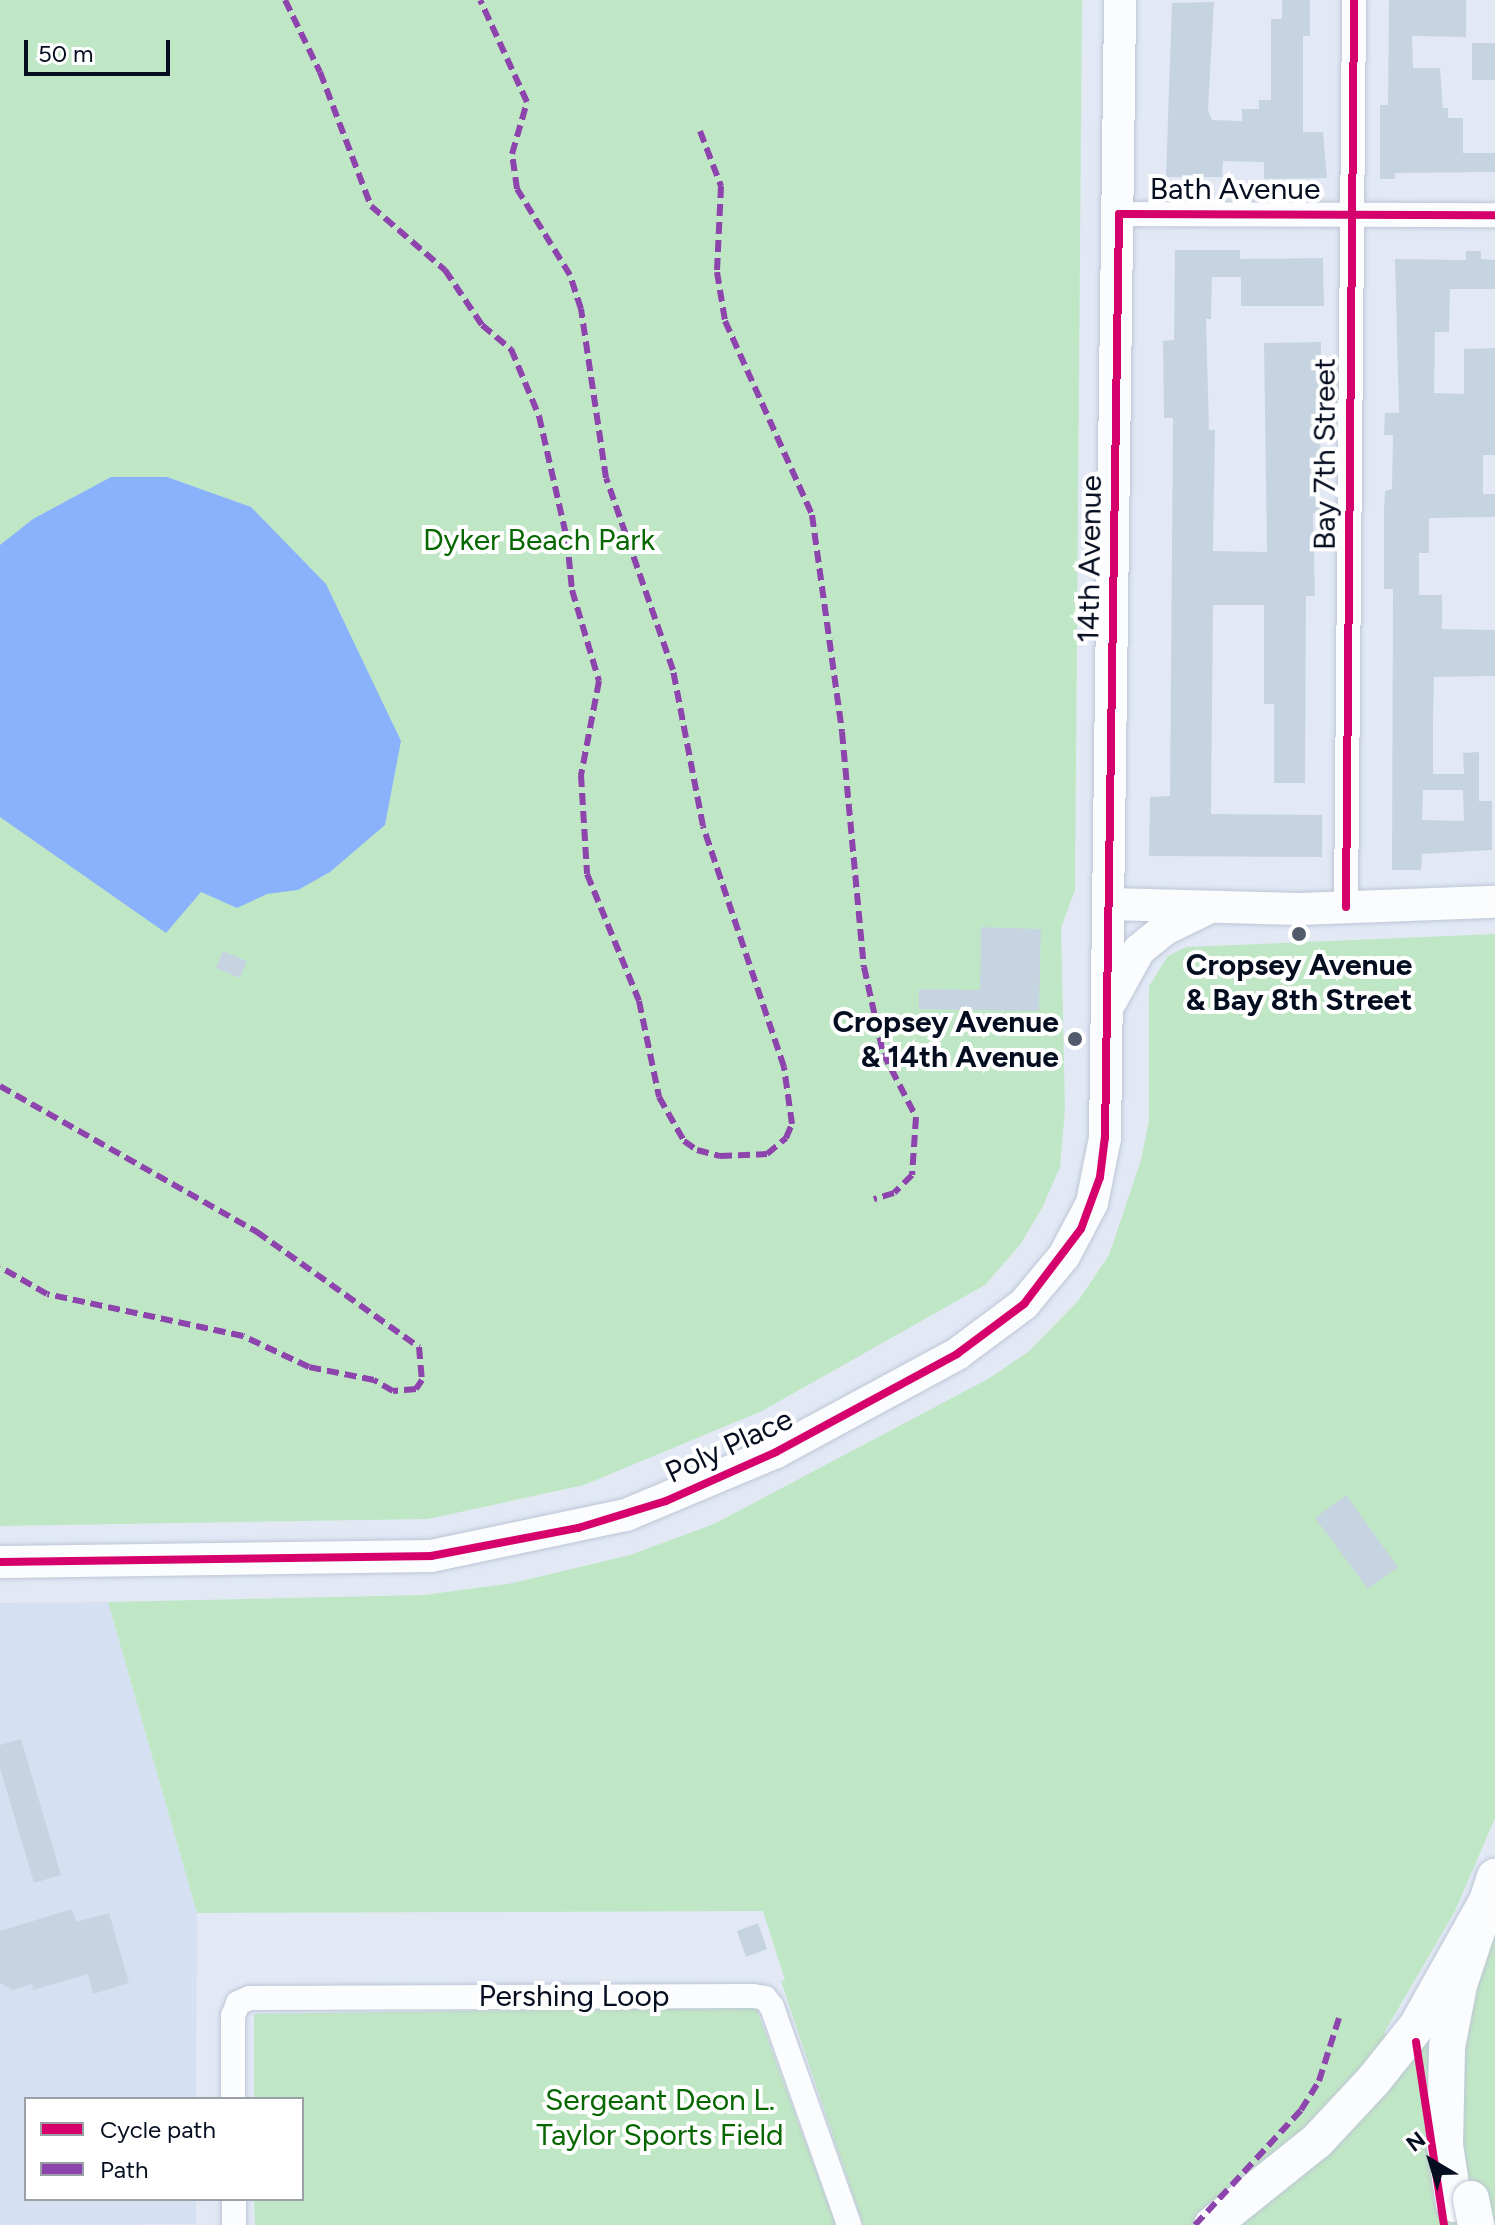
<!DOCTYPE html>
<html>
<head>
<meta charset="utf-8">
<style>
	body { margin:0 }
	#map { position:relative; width:1495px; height:2225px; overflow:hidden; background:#e2e9f5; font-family:Figtree,sans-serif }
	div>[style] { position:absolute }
	.built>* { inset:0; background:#d5e0f3 }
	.green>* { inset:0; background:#c0e7c5 }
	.water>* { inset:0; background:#8ab1fb }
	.building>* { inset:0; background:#c6d4e1 }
	.roads { filter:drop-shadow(0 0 2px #bdc6d5) drop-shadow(0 0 2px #bdc6d5) }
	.minor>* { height:24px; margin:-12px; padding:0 12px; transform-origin:12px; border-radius:12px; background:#fbfcfe }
	.major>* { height:32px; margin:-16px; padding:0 16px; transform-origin:16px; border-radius:16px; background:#fbfcfe }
	.highway>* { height:36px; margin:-18px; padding:0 18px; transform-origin:18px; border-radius:18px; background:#fbfcfe }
	.bridges { filter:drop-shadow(0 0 2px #bdc6d5) drop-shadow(0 0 2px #bdc6d5) }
	.highway-bridge>* { height:36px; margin:-18px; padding:0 18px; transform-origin:18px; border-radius:18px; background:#fbfcfe }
	.quiet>* { height:6px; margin-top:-3px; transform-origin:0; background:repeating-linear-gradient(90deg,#8e44ad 0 12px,transparent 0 18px) }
	.cycleway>* { height:8px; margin:-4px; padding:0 4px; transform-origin:4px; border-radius:4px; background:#d6006c }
	.dots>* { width:22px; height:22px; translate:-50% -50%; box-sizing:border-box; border:4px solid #fff; border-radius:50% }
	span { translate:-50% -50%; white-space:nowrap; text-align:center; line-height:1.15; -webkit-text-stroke:8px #fff; paint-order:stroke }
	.street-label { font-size:30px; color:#050e20 }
	.park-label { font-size:30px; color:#066700 }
	.poi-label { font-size:30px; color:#050e20; font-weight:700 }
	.right { translate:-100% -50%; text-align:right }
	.legend { position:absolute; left:24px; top:2097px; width:280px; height:104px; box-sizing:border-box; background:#fff; border:2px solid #9b9fa6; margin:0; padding:10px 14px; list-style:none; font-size:24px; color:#050e20 }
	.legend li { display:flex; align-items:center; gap:16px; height:40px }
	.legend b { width:40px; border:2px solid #9b9fa6 }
	.north { position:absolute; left:1391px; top:2121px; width:80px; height:80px; -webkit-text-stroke:6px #fff; paint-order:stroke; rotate:322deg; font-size:22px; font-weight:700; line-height:32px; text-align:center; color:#050e20 }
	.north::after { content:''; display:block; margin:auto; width:28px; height:36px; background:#050e20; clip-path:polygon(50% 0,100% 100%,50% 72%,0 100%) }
	.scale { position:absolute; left:24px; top:40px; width:146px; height:36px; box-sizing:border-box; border:4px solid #050e20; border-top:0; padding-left:10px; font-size:24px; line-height:28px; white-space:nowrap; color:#050e20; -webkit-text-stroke:6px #fff; paint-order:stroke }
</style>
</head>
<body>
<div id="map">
	<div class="built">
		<i style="clip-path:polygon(108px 1602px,197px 1913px,196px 2099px,26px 2099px,26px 2199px,196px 2199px,196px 2224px,0 2225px,0 1603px)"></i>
	</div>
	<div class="green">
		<i style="clip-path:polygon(0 0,1082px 0,1075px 890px,1061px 928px,1065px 1109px,1060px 1167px,1042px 1208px,1020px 1245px,985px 1285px,762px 1411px,584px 1485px,428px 1519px,0 1526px)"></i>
		<i style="clip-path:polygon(1495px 934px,1495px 1818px,1455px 1911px,1384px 2033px,1393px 2039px,1466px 1920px,1495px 1858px,1495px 2225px,863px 2225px,781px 1981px,785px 1980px,763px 1911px,197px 1913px,108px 1602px,424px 1595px,513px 1583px,630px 1555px,714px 1524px,988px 1379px,1028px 1352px,1078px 1301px,1109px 1255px,1141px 1160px,1149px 1120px,1149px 986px,1168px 956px,1186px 947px)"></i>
		<i style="clip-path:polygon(756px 2007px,836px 2225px,255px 2225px,254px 2199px,302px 2199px,302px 2099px,254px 2099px,254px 2014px)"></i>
	</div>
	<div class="water">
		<i style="clip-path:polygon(111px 477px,167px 477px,251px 507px,326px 584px,401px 741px,385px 825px,330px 872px,298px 890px,267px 894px,237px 908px,201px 892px,166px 933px,0 817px,0 545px,33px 519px)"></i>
	</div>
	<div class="building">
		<i style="clip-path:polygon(1282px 0,1310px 0,1310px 36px,1303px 36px,1303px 132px,1323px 132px,1327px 178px,1264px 179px,1264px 162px,1223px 161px,1222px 177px,1166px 177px,1172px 3px,1214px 2px,1208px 110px,1212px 120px,1242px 121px,1242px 109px,1259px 109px,1259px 100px,1271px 100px,1271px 19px,1282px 19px)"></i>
		<i style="clip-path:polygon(1389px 0,1466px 0,1466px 37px,1412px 36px,1413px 68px,1440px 68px,1443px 108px,1448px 108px,1448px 118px,1463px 118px,1463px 153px,1495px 153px,1495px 172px,1395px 173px,1395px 179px,1380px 179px,1380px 105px,1388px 105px)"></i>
		<i style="clip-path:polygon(1472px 43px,1495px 43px,1495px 80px,1472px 80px)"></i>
		<i style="clip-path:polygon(1175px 250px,1240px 250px,1240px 259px,1323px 258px,1324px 306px,1241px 306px,1241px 277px,1212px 277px,1211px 319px,1206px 319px,1209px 430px,1215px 430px,1213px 551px,1267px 552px,1264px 343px,1321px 342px,1320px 513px,1313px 513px,1315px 596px,1306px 596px,1305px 783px,1274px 783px,1274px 704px,1264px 704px,1264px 605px,1213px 605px,1211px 814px,1322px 815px,1322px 857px,1149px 856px,1150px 797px,1170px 796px,1173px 418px,1164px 418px,1163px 341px,1174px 340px)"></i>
		<i style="clip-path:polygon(evenodd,1466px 251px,1481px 251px,1481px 259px,1495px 260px,1495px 289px,1450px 289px,1449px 332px,1435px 332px,1434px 393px,1464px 394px,1464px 349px,1495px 348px,1495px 455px,1483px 455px,1483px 494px,1495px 494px,1495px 517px,1429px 518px,1429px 553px,1419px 553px,1419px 595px,1442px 595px,1442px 629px,1495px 630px,1495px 676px,1434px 677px,1433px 721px,1433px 774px,1464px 774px,1463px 753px,1479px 752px,1479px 801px,1492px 801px,1492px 850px,1422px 854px,1421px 870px,1392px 870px,1393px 589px,1384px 589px,1384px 510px,1385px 491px,1392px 489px,1393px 435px,1384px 435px,1385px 413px,1399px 413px,1395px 259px,1466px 260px,1466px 251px,1423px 790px,1463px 790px,1464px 821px,1422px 820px,1423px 790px)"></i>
		<i style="clip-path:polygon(981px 927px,1041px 929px,1039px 1011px,919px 1009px,919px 989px,980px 990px)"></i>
		<i style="clip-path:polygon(223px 951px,247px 961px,240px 978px,216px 968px)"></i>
		<i style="clip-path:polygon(1346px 1495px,1398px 1567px,1368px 1589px,1315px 1518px)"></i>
		<i style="clip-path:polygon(21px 1739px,61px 1875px,34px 1883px,0 1768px,0 1745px)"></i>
		<i style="clip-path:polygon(72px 1909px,76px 1922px,109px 1913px,129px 1983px,93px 1994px,88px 1974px,33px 1990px,32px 1984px,13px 1990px,0 1983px,0 1931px)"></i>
		<i style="clip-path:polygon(758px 1923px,767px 1949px,746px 1957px,737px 1931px)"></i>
	</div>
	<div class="roads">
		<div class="minor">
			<i style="left:1119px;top:214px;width:376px;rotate:0.2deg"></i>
			<i style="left:1346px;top:907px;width:907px;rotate:-89.49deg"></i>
			<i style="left:233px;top:2099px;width:83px;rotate:-90deg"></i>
			<i style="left:233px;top:2016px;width:14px;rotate:-69deg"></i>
			<i style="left:238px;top:2003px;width:13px;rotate:-23deg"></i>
			<i style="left:250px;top:1998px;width:503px;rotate:-0.23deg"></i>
			<i style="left:753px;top:1996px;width:12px;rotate:9deg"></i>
			<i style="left:765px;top:1998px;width:11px;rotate:52deg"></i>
			<i style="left:772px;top:2007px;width:231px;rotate:70.5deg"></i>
			<i style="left:234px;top:2199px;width:26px;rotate:90deg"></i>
		</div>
		<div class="major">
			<i style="left:1109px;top:904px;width:191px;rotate:1.5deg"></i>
			<i style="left:1300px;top:909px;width:195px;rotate:-2.1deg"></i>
			<i style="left:1111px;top:1001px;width:58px;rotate:-61.2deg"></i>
			<i style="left:1139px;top:950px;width:33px;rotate:-39deg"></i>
			<i style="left:1165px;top:929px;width:46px;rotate:-26deg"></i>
			<i style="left:0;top:1562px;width:431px;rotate:-0.8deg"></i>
			<i style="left:431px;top:1556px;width:199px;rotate:-11.9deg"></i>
			<i style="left:626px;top:1515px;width:163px;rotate:-22.8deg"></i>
			<i style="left:776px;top:1452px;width:206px;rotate:-28.4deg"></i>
			<i style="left:957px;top:1354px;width:84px;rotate:-36.7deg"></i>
			<i style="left:1024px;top:1304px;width:62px;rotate:-50.2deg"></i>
			<i style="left:1064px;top:1256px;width:60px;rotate:-62.2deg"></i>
			<i style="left:1092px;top:1203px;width:66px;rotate:-78.7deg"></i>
			<i style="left:1105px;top:1138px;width:1138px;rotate:-89.24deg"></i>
		</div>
		<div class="highway">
			<i style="left:1454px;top:2204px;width:60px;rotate:-98.7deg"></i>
			<i style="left:1445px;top:2145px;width:98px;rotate:-88.8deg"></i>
			<i style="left:1447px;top:2047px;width:63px;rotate:-79deg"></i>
			<i style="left:1459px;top:1985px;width:114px;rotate:-71.6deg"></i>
			<i style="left:1212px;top:2225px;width:134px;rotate:-38.7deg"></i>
			<i style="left:1317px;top:2141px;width:82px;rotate:-47deg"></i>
			<i style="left:1373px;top:2081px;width:70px;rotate:-51.3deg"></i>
			<i style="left:1417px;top:2026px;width:139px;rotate:-60.7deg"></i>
		</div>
	</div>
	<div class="bridges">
		<div class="highway-bridge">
			<i style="left:1471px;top:2199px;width:26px;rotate:79deg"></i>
		</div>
	</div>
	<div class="quiet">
		<i style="left:285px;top:0;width:80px;rotate:64.1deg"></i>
		<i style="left:320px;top:72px;width:143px;rotate:69.2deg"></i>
		<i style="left:371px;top:206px;width:98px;rotate:40.9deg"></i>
		<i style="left:445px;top:270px;width:66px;rotate:56.1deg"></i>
		<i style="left:482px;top:325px;width:38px;rotate:40deg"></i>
		<i style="left:511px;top:349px;width:73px;rotate:67.3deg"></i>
		<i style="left:539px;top:416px;width:126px;rotate:77.2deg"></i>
		<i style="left:567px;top:539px;width:51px;rotate:84.4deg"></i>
		<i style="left:572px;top:590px;width:95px;rotate:73.5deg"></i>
		<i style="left:599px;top:681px;width:96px;rotate:100.8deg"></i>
		<i style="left:581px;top:775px;width:99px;rotate:86.5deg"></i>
		<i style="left:587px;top:874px;width:137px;rotate:67.7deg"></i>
		<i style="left:639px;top:1001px;width:98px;rotate:78.2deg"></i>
		<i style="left:659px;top:1097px;width:51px;rotate:60.4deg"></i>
		<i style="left:684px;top:1141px;width:16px;rotate:35deg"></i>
		<i style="left:697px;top:1150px;width:24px;rotate:15deg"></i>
		<i style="left:720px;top:1156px;width:47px;rotate:-2.4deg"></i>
		<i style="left:767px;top:1154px;width:25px;rotate:-40deg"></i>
		<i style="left:786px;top:1138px;width:15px;rotate:-67deg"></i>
		<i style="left:792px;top:1124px;width:58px;rotate:-98deg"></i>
		<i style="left:784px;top:1067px;width:254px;rotate:-108.6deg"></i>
		<i style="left:703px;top:826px;width:159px;rotate:-100.9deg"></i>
		<i style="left:673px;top:670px;width:203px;rotate:-109.2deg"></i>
		<i style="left:606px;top:478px;width:171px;rotate:-98.4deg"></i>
		<i style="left:581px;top:309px;width:36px;rotate:-108deg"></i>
		<i style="left:570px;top:275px;width:101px;rotate:-121.6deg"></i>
		<i style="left:517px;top:189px;width:35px;rotate:-98deg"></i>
		<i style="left:512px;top:154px;width:54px;rotate:-73.9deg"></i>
		<i style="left:527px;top:102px;width:112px;rotate:-114.7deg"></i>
		<i style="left:700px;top:131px;width:59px;rotate:69.1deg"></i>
		<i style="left:721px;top:186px;width:86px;rotate:92.7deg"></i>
		<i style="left:717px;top:272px;width:50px;rotate:80.7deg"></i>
		<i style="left:725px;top:321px;width:213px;rotate:65.8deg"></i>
		<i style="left:812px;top:515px;width:219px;rotate:82.1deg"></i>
		<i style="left:842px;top:732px;width:236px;rotate:84.7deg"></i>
		<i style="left:864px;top:967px;width:88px;rotate:77.5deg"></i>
		<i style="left:883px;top:1053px;width:72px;rotate:62.7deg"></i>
		<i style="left:916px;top:1117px;width:58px;rotate:93.9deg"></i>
		<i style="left:912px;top:1175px;width:25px;rotate:135deg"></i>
		<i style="left:894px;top:1193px;width:21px;rotate:163deg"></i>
		<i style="left:0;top:1086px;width:296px;rotate:29.6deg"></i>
		<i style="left:257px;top:1232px;width:199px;rotate:35.4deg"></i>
		<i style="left:419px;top:1347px;width:33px;rotate:85deg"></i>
		<i style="left:422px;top:1380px;width:11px;rotate:124deg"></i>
		<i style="left:416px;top:1389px;width:23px;rotate:175deg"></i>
		<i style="left:393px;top:1391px;width:22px;rotate:-150deg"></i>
		<i style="left:374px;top:1380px;width:66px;rotate:-168.7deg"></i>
		<i style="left:309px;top:1367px;width:73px;rotate:-154.8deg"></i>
		<i style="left:243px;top:1336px;width:200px;rotate:-167.9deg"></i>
		<i style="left:47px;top:1294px;width:54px;rotate:-150.1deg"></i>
		<i style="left:1195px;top:2225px;width:156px;rotate:-47.3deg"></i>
		<i style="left:1301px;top:2110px;width:34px;rotate:-58deg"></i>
		<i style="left:1319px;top:2081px;width:66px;rotate:-72.4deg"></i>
	</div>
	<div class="cycleway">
		<i style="left:1346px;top:907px;width:907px;rotate:-89.49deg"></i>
		<i style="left:0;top:1562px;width:431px;rotate:-0.8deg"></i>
		<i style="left:431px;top:1556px;width:150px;rotate:-10.8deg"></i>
		<i style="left:578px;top:1528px;width:92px;rotate:-17.1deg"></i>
		<i style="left:666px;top:1501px;width:120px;rotate:-24deg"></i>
		<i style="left:776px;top:1452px;width:206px;rotate:-28.4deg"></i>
		<i style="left:957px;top:1354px;width:84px;rotate:-36.7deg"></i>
		<i style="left:1024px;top:1304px;width:94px;rotate:-52.8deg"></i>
		<i style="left:1081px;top:1229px;width:55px;rotate:-69.9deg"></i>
		<i style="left:1100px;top:1177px;width:39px;rotate:-83deg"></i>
		<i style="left:1105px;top:1138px;width:924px;rotate:-89.13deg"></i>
		<i style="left:1119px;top:214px;width:376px;rotate:0.2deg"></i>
		<i style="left:1416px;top:2042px;width:185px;rotate:81.3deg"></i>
	</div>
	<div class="dots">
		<i style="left:1299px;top:934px;background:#525b6b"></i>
		<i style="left:1075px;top:1039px;background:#525b6b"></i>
	</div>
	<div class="street-label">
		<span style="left:1235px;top:189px">Bath Avenue</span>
		<span style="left:1325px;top:454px;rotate:-90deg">Bay 7th Street</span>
		<span style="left:1090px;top:559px;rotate:-89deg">14th Avenue</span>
		<span style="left:729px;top:1446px;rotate:-25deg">Poly Place</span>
		<span style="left:574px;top:1996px">Pershing Loop</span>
	</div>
	<div class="park-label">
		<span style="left:539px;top:540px">Dyker Beach Park</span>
		<span style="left:660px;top:2117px">Sergeant Deon L.<br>Taylor Sports Field</span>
	</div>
	<div class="poi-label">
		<span style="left:1299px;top:982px">Cropsey Avenue<br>&amp; Bay 8th Street</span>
		<span class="right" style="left:1059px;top:1039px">Cropsey Avenue<br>&amp; 14th Avenue</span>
	</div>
	<ul class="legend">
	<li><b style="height:10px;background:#d6006c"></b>Cycle path</li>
	<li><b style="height:10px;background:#8e44ad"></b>Path</li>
	</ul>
	<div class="north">N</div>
	<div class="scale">50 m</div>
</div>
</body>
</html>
